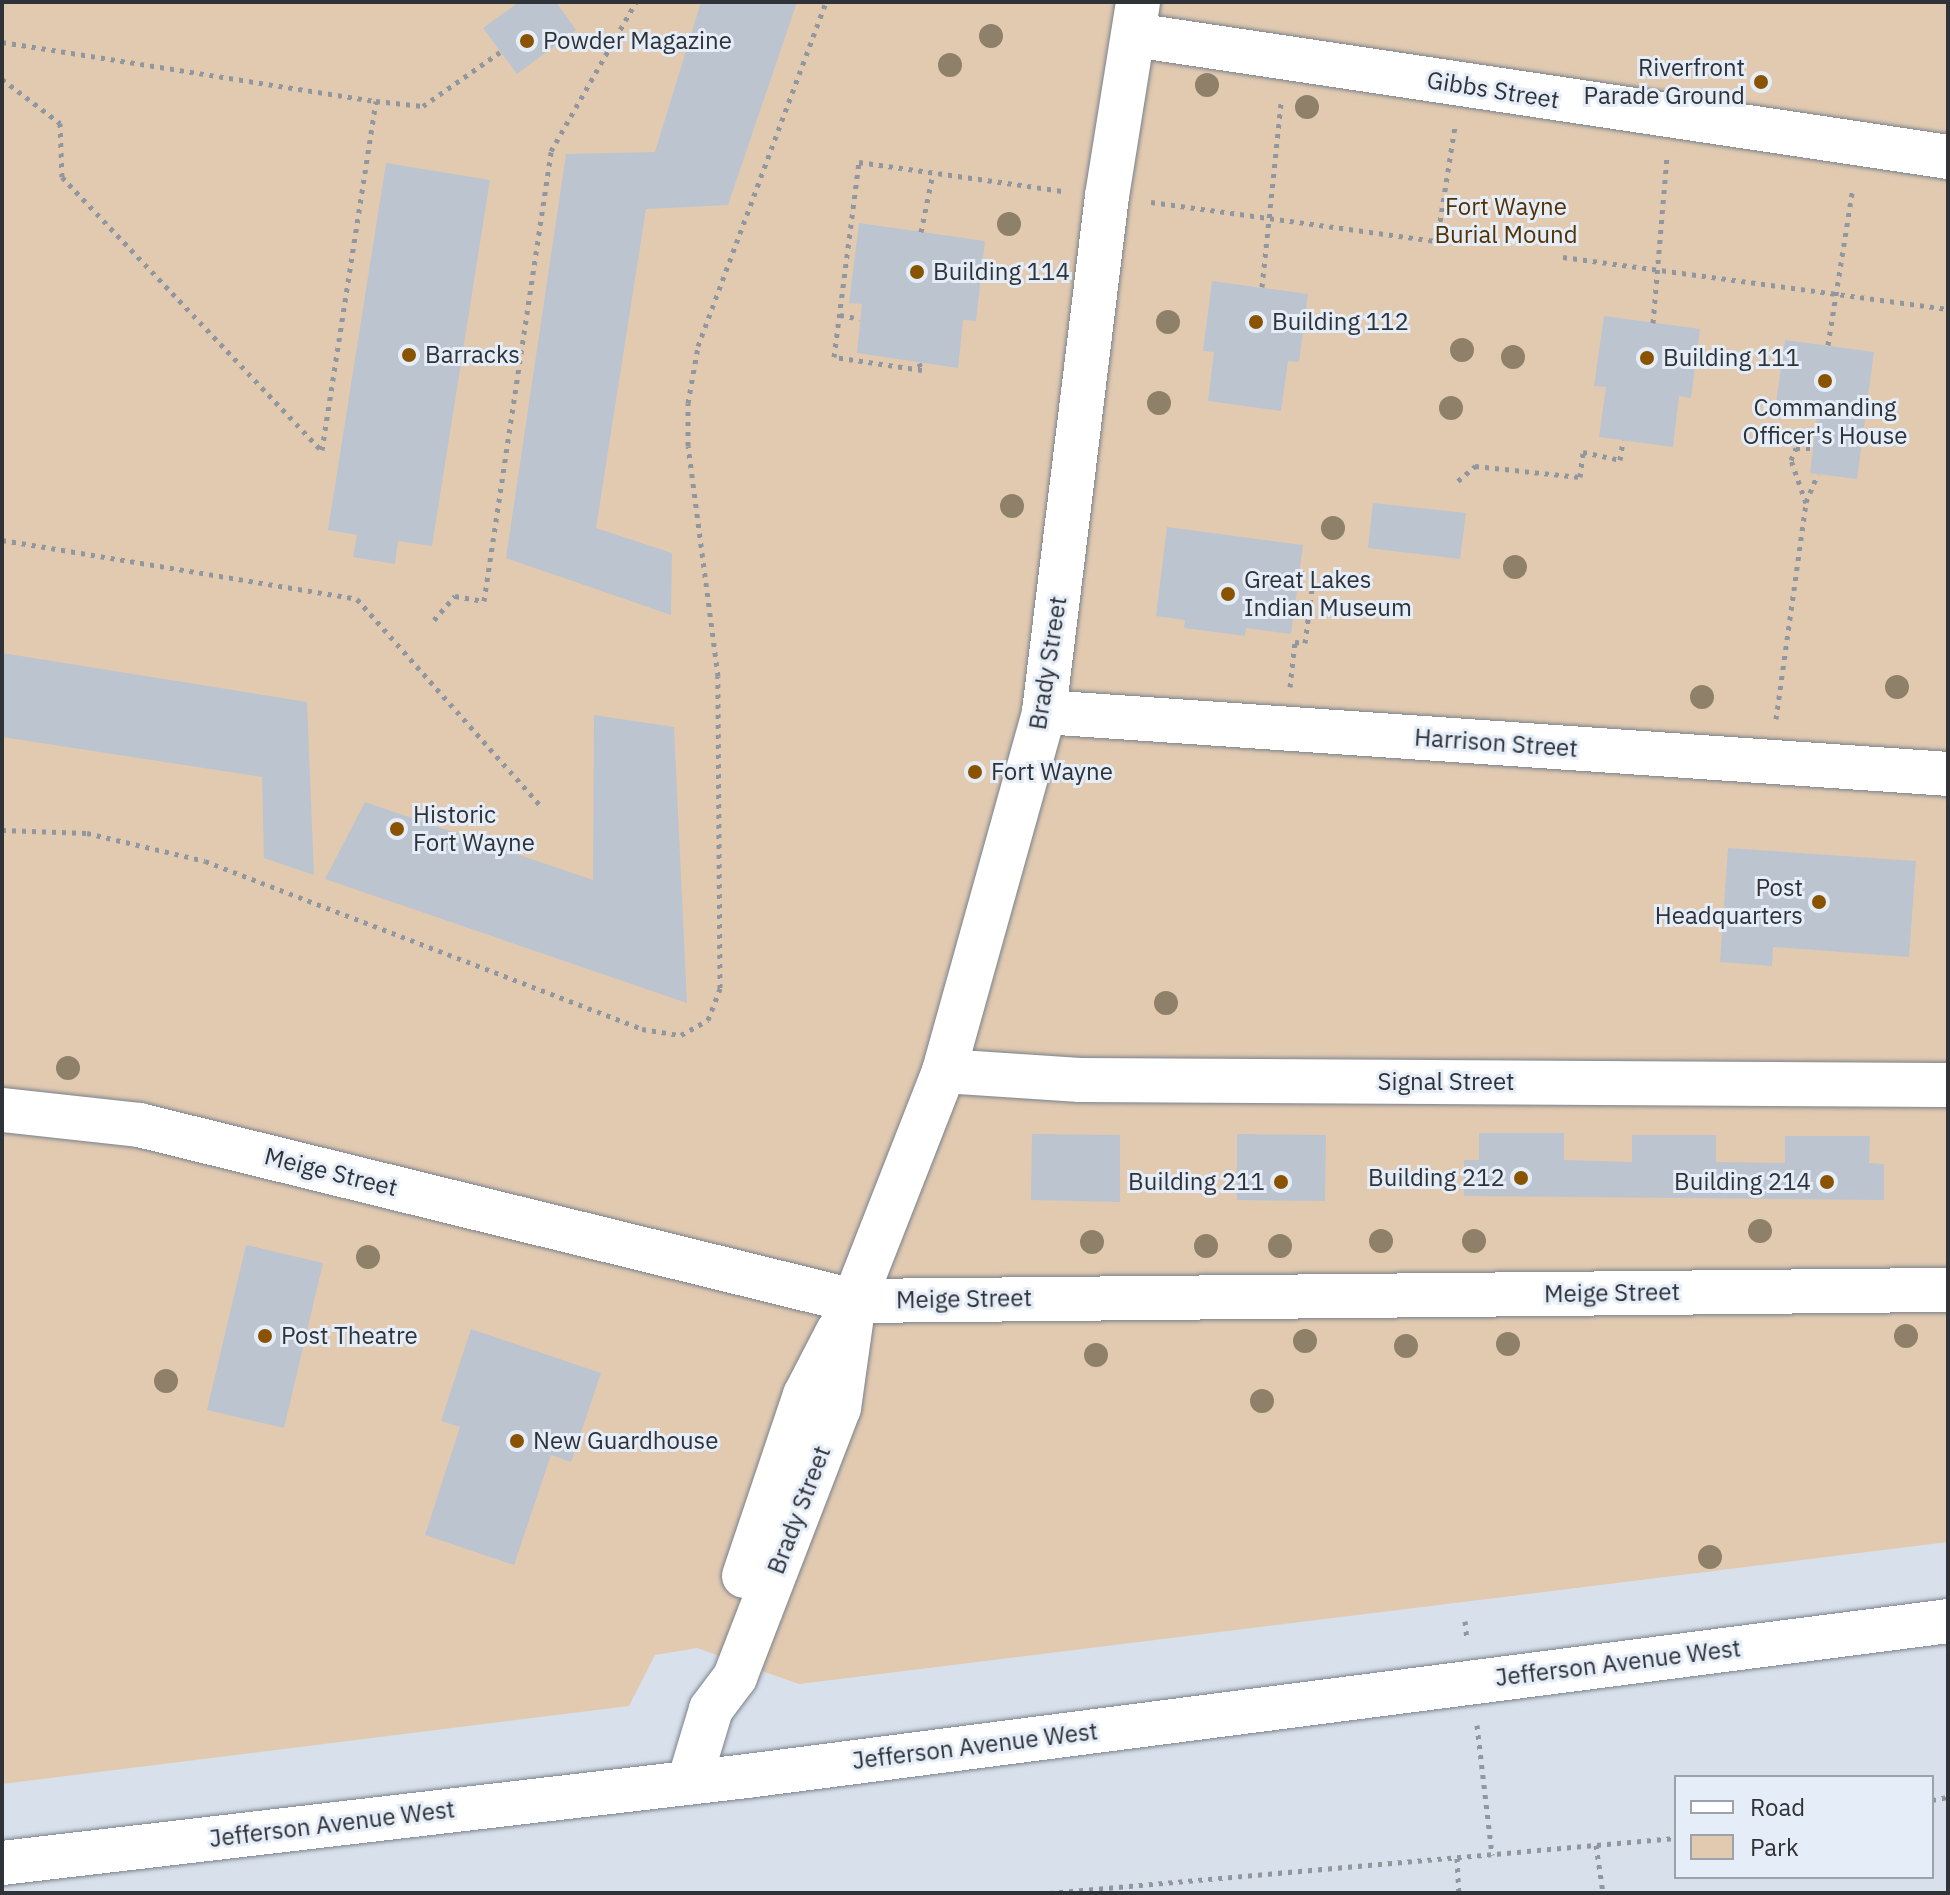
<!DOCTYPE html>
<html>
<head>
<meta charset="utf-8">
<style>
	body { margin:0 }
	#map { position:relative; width:1950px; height:1895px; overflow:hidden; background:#d8e0eb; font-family:"IBM Plex Sans",sans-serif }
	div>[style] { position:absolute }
	.green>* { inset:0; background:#e2cab1 }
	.building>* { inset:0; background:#bcc4cf }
	.path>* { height:5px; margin-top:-2.5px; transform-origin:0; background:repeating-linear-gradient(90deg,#91979f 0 4px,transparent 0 10px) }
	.roads { filter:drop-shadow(0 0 2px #7a818b) drop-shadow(0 0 2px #7a818b) }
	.street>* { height:44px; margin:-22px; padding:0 22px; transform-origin:22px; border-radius:22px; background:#fff }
	.secondary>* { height:44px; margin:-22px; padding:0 22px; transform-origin:22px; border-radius:22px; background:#fff }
	.trees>* { width:24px; height:24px; margin:-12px; border-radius:50%; background:#8f806a }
	.dots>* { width:22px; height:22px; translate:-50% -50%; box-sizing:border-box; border:4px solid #e5edf8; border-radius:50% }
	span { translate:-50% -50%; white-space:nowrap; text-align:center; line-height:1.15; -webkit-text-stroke:6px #e5edf8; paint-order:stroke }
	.poi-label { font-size:24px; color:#2f3236 }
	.left { translate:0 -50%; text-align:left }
	.right { translate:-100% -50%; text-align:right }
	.street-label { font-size:24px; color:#2f3236 }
	.park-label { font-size:24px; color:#543101 }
	.frame { position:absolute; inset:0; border:4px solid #2f3236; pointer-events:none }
	.legend { position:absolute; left:1674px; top:1775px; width:260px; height:104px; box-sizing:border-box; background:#e5edf8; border:2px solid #9ca2aa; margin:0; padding:10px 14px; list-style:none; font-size:24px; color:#2f3236 }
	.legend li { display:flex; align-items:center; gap:16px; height:40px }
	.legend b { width:40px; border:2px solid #9ca2aa }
</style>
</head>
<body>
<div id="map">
	<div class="green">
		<i style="clip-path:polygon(2px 2px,1948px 2px,1948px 1542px,799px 1684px,697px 1648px,655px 1655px,629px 1706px,2px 1784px)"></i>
	</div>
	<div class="building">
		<i style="clip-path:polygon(519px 2px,556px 2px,576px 30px,517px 74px,483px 28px)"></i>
		<i style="clip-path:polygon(701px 2px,797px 2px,728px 205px,646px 209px,596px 528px,672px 553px,671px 615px,506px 558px,566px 154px,655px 152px)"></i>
		<i style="clip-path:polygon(386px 163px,490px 180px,432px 546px,398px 541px,395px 564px,353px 557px,357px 535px,328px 530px)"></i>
		<i style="clip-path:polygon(859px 223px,985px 241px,976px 321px,963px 320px,958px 368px,857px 353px,862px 304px,849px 303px)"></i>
		<i style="clip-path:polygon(1212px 281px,1308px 294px,1299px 362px,1288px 361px,1281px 411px,1208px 401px,1214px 352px,1203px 351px)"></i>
		<i style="clip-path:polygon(1604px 316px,1700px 329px,1691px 398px,1679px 396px,1673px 447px,1599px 437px,1606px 387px,1594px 386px)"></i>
		<i style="clip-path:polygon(1785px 340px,1874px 352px,1857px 479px,1810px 473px,1817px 416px,1775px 410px)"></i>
		<i style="clip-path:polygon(1373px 503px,1466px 513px,1460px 559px,1368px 548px)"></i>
		<i style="clip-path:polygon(1167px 527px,1303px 545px,1291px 634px,1246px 628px,1245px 636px,1184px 628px,1185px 620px,1156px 616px)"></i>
		<i style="clip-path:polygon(2px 653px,307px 702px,314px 875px,264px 858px,262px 777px,2px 737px)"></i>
		<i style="clip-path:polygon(594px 715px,674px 727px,687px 1003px,325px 879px,365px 802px,593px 880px)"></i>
		<i style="clip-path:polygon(1728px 848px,1916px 861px,1909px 957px,1773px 947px,1772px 966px,1720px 962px)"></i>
		<i style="clip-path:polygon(1479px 1133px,1564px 1133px,1564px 1160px,1632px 1162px,1632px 1135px,1716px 1135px,1716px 1162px,1785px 1163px,1785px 1136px,1870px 1136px,1869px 1163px,1884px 1164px,1884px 1200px,1464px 1196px,1464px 1160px,1479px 1160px)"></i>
		<i style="clip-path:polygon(1032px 1134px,1120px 1135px,1120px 1202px,1031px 1200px)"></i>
		<i style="clip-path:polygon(1237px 1134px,1326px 1135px,1325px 1201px,1237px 1200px)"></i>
		<i style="clip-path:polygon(246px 1245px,323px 1263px,284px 1428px,207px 1410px)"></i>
		<i style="clip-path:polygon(471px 1329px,601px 1373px,571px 1462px,551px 1455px,514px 1565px,425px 1535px,460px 1427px,441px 1421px)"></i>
	</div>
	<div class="path">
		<i style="left:2px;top:42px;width:379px;rotate:9deg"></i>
		<i style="left:2px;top:79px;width:73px;rotate:37.2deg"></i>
		<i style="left:60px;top:123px;width:54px;rotate:87.9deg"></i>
		<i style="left:62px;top:177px;width:378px;rotate:46.5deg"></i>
		<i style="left:1151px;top:202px;width:289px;rotate:7.8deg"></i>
		<i style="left:1437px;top:241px;width:116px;rotate:-81.1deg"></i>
		<i style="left:921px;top:232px;width:60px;rotate:-78.5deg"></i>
		<i style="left:1563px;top:257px;width:388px;rotate:7.7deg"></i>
		<i style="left:1262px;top:287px;width:186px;rotate:-84.1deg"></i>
		<i style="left:840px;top:315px;width:20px;rotate:11deg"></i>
		<i style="left:1653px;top:323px;width:167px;rotate:-85.2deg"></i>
		<i style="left:1828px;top:345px;width:159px;rotate:-81deg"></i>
		<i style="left:919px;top:363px;width:8px;rotate:67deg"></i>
		<i style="left:922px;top:370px;width:89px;rotate:-171.6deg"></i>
		<i style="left:834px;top:357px;width:197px;rotate:-82.7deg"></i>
		<i style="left:859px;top:162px;width:207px;rotate:8.1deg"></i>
		<i style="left:322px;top:450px;width:353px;rotate:-81.2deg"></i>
		<i style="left:376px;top:101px;width:47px;rotate:6.1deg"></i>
		<i style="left:423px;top:106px;width:94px;rotate:-35deg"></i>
		<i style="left:1458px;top:481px;width:23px;rotate:-41deg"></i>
		<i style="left:1475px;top:466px;width:106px;rotate:6deg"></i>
		<i style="left:1580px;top:477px;width:25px;rotate:-83deg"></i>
		<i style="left:1583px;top:452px;width:38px;rotate:12deg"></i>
		<i style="left:1620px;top:460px;width:20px;rotate:-81deg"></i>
		<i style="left:1806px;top:502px;width:30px;rotate:-67deg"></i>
		<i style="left:2px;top:540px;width:360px;rotate:9.4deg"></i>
		<i style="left:357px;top:599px;width:276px;rotate:48.4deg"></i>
		<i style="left:434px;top:620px;width:32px;rotate:-49deg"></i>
		<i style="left:455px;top:596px;width:29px;rotate:10deg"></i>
		<i style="left:484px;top:601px;width:455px;rotate:-81.5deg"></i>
		<i style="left:551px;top:151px;width:172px;rotate:-60.3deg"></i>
		<i style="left:1290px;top:687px;width:45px;rotate:-83.7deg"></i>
		<i style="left:1295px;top:642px;width:10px;rotate:6deg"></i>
		<i style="left:1305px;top:643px;width:70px;rotate:-82.6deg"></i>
		<i style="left:1314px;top:574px;width:15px;rotate:-176deg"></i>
		<i style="left:1776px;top:719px;width:218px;rotate:-82.1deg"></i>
		<i style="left:1806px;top:503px;width:46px;rotate:-109.2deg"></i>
		<i style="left:1791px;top:460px;width:13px;rotate:-67deg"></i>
		<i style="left:1796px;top:448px;width:17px"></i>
		<i style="left:2px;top:830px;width:85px;rotate:2deg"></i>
		<i style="left:87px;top:833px;width:121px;rotate:13.3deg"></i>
		<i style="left:205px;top:861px;width:468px;rotate:21deg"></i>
		<i style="left:642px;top:1029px;width:39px;rotate:9deg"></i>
		<i style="left:681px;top:1035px;width:31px;rotate:-29deg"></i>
		<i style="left:708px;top:1020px;width:34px;rotate:-69deg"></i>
		<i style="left:720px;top:988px;width:312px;rotate:-90.4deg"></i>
		<i style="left:718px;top:676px;width:232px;rotate:-97.4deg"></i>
		<i style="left:688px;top:446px;width:43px;rotate:-90deg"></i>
		<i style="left:688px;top:403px;width:58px;rotate:-80deg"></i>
		<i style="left:698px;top:346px;width:367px;rotate:-69.6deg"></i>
		<i style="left:1465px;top:1621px;width:19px;rotate:84deg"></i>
		<i style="left:1477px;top:1725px;width:131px;rotate:83.4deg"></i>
		<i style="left:1932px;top:1800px;width:16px;rotate:-11deg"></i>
		<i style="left:1596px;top:1845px;width:49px;rotate:81.7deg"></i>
		<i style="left:1457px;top:1858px;width:35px;rotate:87deg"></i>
		<i style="left:1049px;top:1893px;width:629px;rotate:-5.01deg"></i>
	</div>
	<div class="roads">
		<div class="street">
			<i style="left:1134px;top:35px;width:823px;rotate:8.52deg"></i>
			<i style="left:1044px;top:712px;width:906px;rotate:3.92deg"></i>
			<i style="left:944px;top:1071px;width:136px;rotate:3.8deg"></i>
			<i style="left:1080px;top:1080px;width:868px;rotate:0.33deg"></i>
			<i style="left:2px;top:1110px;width:138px;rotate:6.2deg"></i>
			<i style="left:139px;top:1125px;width:736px;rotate:13.83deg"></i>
			<i style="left:854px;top:1301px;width:1094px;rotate:-0.58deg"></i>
			<i style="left:744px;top:1576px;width:191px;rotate:-71.4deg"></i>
			<i style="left:805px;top:1395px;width:72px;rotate:-62.7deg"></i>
			<i style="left:689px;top:1782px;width:76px;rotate:-73.2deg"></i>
			<i style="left:711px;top:1709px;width:40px;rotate:-53deg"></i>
			<i style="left:735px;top:1677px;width:288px;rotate:-68.9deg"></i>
			<i style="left:839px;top:1408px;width:108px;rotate:-82deg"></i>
			<i style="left:854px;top:1301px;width:247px;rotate:-68.6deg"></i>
			<i style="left:944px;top:1071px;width:373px;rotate:-74.4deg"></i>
			<i style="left:1044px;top:712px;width:520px;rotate:-83.04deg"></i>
			<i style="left:1107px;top:196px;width:196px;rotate:-80.9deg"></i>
		</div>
		<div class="secondary">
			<i style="left:2px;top:1863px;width:750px;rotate:-6.66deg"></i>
			<i style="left:747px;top:1776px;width:1211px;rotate:-7.35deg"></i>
		</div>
	</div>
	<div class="trees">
		<i style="left:991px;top:36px"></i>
		<i style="left:950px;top:65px"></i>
		<i style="left:1207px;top:85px"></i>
		<i style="left:1307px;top:107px"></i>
		<i style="left:1009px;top:224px"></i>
		<i style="left:1168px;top:322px"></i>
		<i style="left:1462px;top:350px"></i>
		<i style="left:1513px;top:357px"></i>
		<i style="left:1159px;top:403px"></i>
		<i style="left:1451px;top:408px"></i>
		<i style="left:1012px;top:506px"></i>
		<i style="left:1333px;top:528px"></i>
		<i style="left:1515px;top:567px"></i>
		<i style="left:1897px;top:687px"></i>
		<i style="left:1702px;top:697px"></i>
		<i style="left:1166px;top:1003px"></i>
		<i style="left:68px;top:1068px"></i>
		<i style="left:1760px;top:1231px"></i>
		<i style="left:1381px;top:1241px"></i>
		<i style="left:1474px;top:1241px"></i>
		<i style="left:1092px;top:1242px"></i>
		<i style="left:1206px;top:1246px"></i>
		<i style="left:1280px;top:1246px"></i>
		<i style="left:368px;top:1257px"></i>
		<i style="left:1906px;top:1336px"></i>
		<i style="left:1305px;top:1341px"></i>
		<i style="left:1508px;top:1344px"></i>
		<i style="left:1406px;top:1346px"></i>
		<i style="left:1096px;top:1355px"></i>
		<i style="left:166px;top:1381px"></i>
		<i style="left:1262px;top:1401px"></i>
		<i style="left:1710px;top:1557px"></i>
	</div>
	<div class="dots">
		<i style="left:527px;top:41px;background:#895302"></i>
		<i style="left:1761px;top:82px;background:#895302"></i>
		<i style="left:917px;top:272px;background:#895302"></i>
		<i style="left:1256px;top:322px;background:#895302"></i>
		<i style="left:409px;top:355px;background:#895302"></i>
		<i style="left:1647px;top:358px;background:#895302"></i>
		<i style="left:1825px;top:381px;background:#895302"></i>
		<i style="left:1228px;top:594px;background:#895302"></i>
		<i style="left:975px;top:772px;background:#895302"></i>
		<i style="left:397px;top:829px;background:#895302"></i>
		<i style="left:1819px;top:902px;background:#895302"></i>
		<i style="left:1521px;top:1178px;background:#895302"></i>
		<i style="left:1281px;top:1182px;background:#895302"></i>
		<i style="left:1827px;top:1182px;background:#895302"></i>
		<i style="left:265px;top:1336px;background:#895302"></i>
		<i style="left:517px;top:1441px;background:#895302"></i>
	</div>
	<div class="poi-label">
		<span class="left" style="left:543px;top:41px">Powder Magazine</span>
		<span class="right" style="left:1745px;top:82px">Riverfront<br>Parade Ground</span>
		<span class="left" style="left:933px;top:272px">Building 114</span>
		<span class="left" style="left:1272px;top:322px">Building 112</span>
		<span class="left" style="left:425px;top:355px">Barracks</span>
		<span class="left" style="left:1663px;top:358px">Building 111</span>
		<span style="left:1825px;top:422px">Commanding<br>Officer's House</span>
		<span class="left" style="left:1244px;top:594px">Great Lakes<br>Indian Museum</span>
		<span class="left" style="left:991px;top:772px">Fort Wayne</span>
		<span class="left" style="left:413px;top:829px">Historic<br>Fort Wayne</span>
		<span class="right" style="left:1803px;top:902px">Post<br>Headquarters</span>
		<span class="right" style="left:1505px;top:1178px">Building 212</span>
		<span class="right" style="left:1265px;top:1182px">Building 211</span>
		<span class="right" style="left:1811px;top:1182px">Building 214</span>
		<span class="left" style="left:281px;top:1336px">Post Theatre</span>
		<span class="left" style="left:533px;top:1441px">New Guardhouse</span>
	</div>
	<div class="street-label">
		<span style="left:1493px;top:90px;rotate:9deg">Gibbs Street</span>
		<span style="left:1048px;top:663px;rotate:-81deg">Brady Street</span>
		<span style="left:1496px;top:743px;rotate:4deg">Harrison Street</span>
		<span style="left:1446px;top:1082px">Signal Street</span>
		<span style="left:331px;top:1172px;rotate:14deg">Meige Street</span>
		<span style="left:1612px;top:1293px;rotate:-1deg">Meige Street</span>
		<span style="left:964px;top:1299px;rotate:-1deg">Meige Street</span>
		<span style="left:799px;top:1510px;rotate:-69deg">Brady Street</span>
		<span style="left:1618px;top:1663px;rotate:-7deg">Jefferson Avenue West</span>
		<span style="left:975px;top:1746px;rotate:-7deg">Jefferson Avenue West</span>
		<span style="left:332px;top:1824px;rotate:-7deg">Jefferson Avenue West</span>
	</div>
	<div class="park-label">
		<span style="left:1506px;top:221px">Fort Wayne<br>Burial Mound</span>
	</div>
	<div class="frame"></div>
	<ul class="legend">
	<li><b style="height:10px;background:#fff"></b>Road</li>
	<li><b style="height:22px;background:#e2cab1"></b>Park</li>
	</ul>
</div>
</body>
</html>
